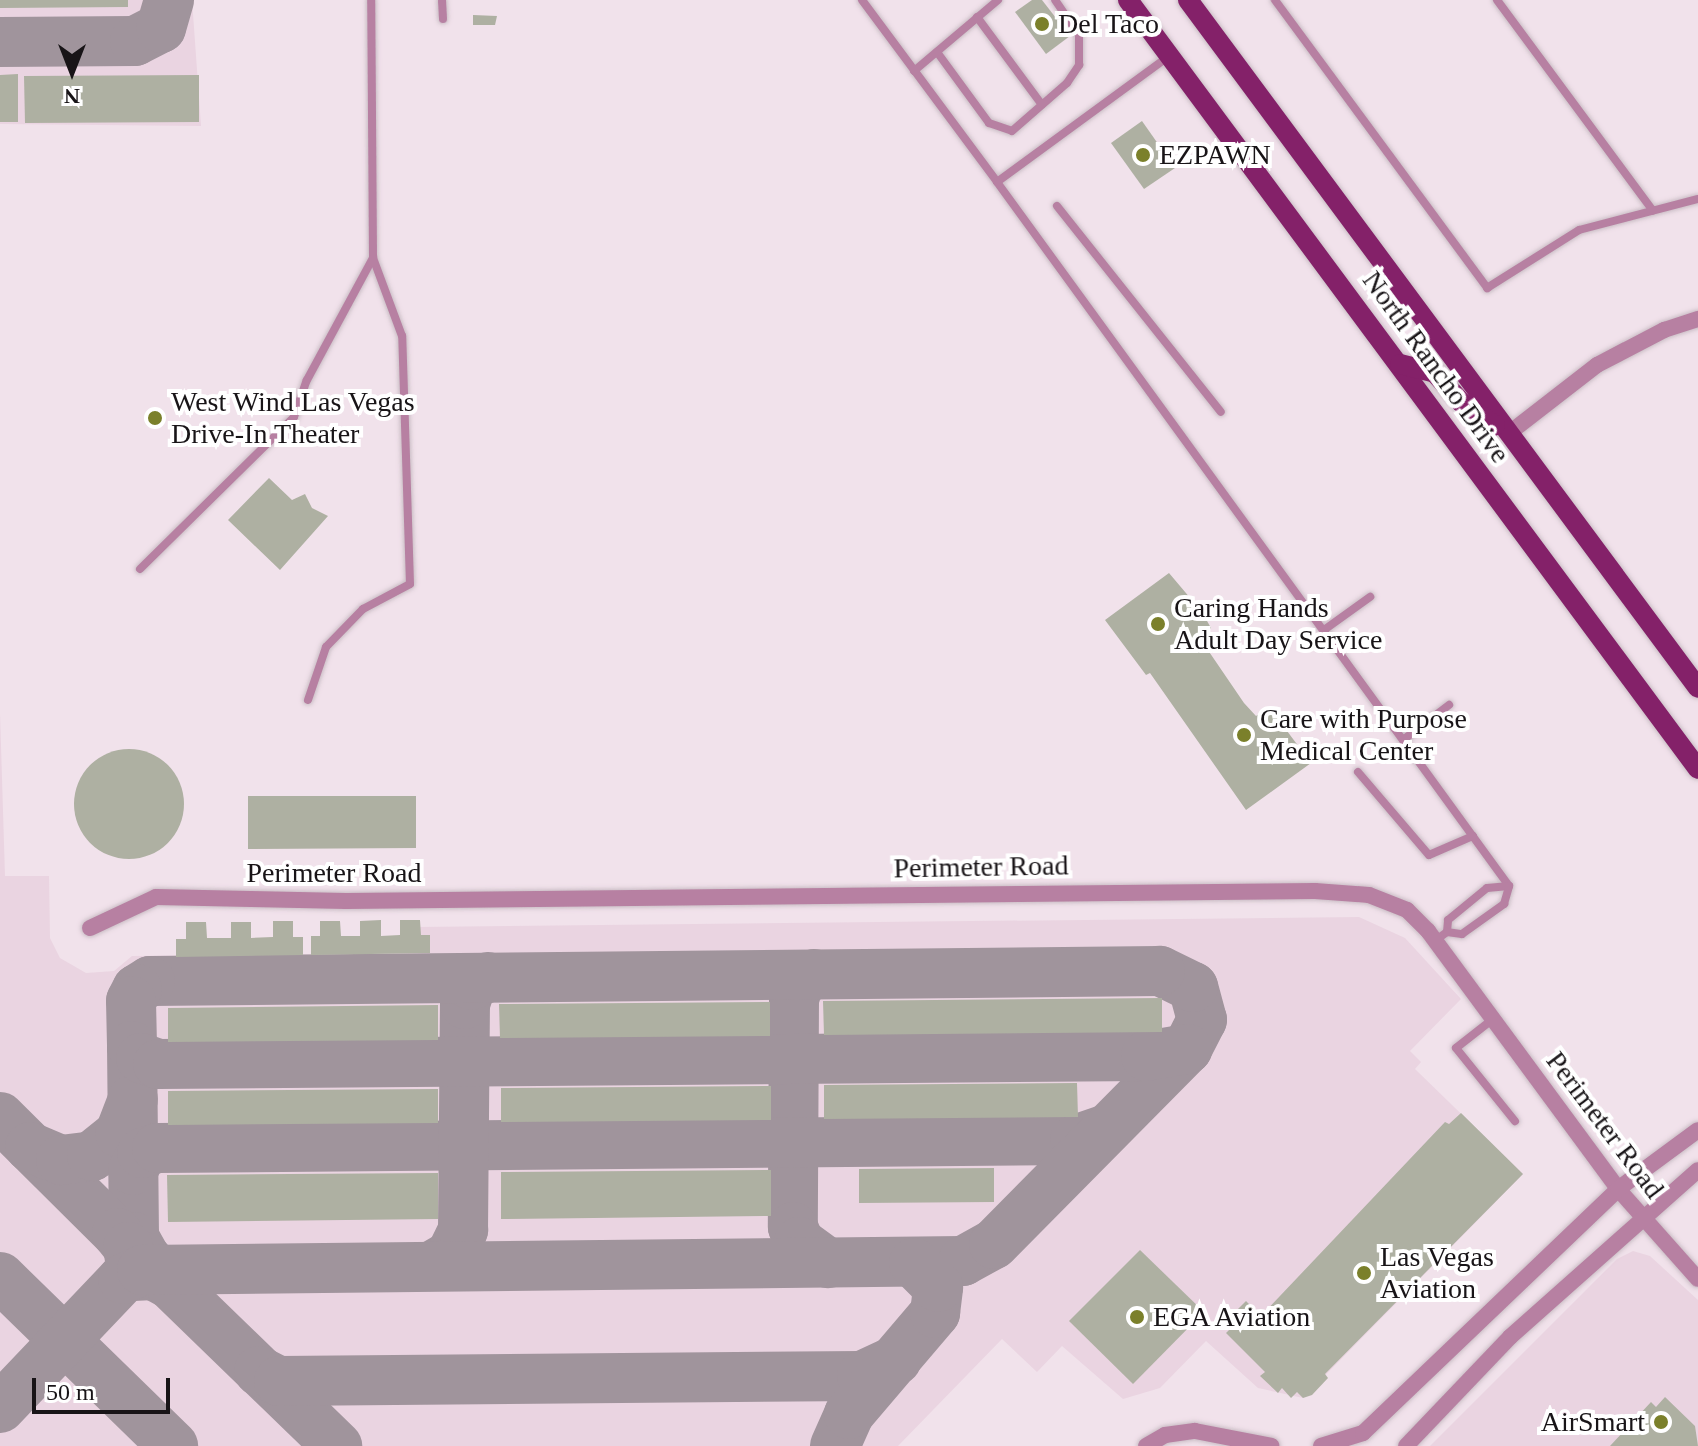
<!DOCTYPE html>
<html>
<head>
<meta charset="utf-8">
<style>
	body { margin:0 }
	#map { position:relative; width:1698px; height:1446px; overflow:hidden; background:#f1e2eb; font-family:Georgia,serif }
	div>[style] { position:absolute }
	.built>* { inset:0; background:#ead4e1 }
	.taxiway>* { height:50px; margin:-25px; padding:0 25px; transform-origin:25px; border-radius:25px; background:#a0949c }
	.building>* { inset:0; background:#aeb0a2 }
	.round { border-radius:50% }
	.roads { filter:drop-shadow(0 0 2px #cabdc5) drop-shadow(0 0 2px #cabdc5) }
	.lane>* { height:8px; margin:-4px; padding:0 4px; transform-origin:4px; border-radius:4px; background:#b780a2 }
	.street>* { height:16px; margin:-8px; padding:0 8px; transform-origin:8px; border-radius:8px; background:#b780a2 }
	.primary>* { height:20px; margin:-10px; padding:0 10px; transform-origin:10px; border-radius:10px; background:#842169 }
	.dots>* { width:22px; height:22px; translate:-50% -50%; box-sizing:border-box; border:4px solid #fff; border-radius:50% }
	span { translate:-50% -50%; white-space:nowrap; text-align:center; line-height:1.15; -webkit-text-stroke:8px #fff; paint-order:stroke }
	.poi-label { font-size:28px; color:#181417 }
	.left { translate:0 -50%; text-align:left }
	.right { translate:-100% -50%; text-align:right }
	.street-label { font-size:28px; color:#181417 }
	.north { position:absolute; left:32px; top:32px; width:80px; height:80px; -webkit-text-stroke:6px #fff; paint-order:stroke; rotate:180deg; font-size:22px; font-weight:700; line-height:32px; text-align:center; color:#181417 }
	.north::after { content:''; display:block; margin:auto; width:28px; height:36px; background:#181417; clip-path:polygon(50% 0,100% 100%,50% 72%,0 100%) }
	.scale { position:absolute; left:32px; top:1378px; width:138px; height:36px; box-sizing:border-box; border:4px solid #181417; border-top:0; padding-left:10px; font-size:24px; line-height:28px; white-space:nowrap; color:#181417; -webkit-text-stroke:6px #fff; paint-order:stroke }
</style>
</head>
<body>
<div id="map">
	<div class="built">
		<i style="clip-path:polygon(0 0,192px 0,201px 126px,0 124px)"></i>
		<i style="clip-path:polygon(0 713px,5px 876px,49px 876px,50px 938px,60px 958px,86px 973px,114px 971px,132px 956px,417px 953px,417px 927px,1359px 917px,1405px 938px,1461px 999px,1410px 1051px,1421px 1062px,1415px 1069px,1523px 1174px,1303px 1398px,1258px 1388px,1206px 1341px,1160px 1388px,1123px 1399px,1062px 1346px,1037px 1372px,1002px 1339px,898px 1446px,0 1446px)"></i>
		<i style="clip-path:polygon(1633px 1251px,1650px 1256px,1698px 1300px,1698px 1446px,1430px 1446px,1617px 1259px)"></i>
	</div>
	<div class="taxiway">
		<i style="left:0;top:42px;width:135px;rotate:-0.4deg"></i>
		<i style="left:135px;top:41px;width:29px;rotate:-27deg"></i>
		<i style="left:161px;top:28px;width:29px;rotate:-74deg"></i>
		<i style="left:814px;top:974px;width:17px;rotate:149deg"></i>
		<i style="left:799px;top:983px;width:17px;rotate:107deg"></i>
		<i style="left:794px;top:999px;width:228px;rotate:90.3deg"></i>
		<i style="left:793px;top:1227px;width:16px;rotate:68deg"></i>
		<i style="left:799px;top:1242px;width:36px;rotate:36deg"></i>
		<i style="left:132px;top:1046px;width:191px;rotate:89.4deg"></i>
		<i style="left:134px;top:1237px;width:23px;rotate:61deg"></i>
		<i style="left:145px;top:1257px;width:37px;rotate:47deg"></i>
		<i style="left:0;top:1117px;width:165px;rotate:44.8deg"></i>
		<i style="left:117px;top:1233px;width:18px;rotate:52deg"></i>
		<i style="left:128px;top:1247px;width:18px;rotate:81deg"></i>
		<i style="left:30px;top:1147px;width:34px;rotate:23deg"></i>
		<i style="left:61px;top:1160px;width:31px;rotate:-7deg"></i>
		<i style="left:92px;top:1156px;width:36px;rotate:-39deg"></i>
		<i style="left:120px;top:1133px;width:36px;rotate:-69deg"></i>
		<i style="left:133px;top:1170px;width:19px;rotate:-62deg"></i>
		<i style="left:142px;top:1153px;width:16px;rotate:-18deg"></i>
		<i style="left:157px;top:1148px;width:918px;rotate:-0.5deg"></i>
		<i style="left:1075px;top:1140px;width:34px;rotate:-19deg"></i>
		<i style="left:432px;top:1266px;width:22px;rotate:-30deg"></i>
		<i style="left:451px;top:1255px;width:28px;rotate:-64deg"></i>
		<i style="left:463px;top:1230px;width:226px;rotate:-89.5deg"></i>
		<i style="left:465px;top:1004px;width:20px;rotate:-72deg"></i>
		<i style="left:471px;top:985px;width:19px;rotate:-25deg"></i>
		<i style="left:133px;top:1276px;width:20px;rotate:-3deg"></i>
		<i style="left:153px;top:1275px;width:19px;rotate:28deg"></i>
		<i style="left:170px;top:1284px;width:233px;rotate:44.1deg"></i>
		<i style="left:0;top:1277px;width:242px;rotate:44.3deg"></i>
		<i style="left:259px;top:1371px;width:22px;rotate:27deg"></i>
		<i style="left:279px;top:1381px;width:583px;rotate:-0.49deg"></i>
		<i style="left:862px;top:1376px;width:38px;rotate:-25deg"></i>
		<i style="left:0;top:1408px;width:178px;rotate:-46.4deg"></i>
		<i style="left:123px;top:1279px;width:21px;rotate:-25deg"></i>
		<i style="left:142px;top:1270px;width:821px;rotate:-0.63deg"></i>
		<i style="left:963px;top:1261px;width:35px;rotate:-29deg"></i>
		<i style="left:994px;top:1244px;width:274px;rotate:-45.3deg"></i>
		<i style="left:1187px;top:1049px;width:33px;rotate:-63deg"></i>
		<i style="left:1202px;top:1020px;width:34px;rotate:-105deg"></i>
		<i style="left:1193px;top:987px;width:37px;rotate:-154deg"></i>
		<i style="left:1160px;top:971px;width:1010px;rotate:179.43deg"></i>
		<i style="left:150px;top:981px;width:15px;rotate:148deg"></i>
		<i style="left:137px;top:989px;width:13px;rotate:117deg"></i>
		<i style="left:131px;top:1001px;width:45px;rotate:88.7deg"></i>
		<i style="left:132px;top:1046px;width:15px;rotate:53deg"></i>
		<i style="left:141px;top:1058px;width:18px;rotate:19deg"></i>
		<i style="left:158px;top:1064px;width:988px;rotate:-0.46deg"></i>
		<i style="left:1146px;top:1056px;width:42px;rotate:-9.7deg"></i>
		<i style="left:835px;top:1446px;width:35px;rotate:-66deg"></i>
		<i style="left:849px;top:1414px;width:133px;rotate:-49.6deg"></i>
		<i style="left:935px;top:1313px;width:26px;rotate:-83deg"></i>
		<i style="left:938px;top:1287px;width:34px;rotate:-135deg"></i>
	</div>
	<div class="building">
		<i style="clip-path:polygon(0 0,128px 0,128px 7px,0 8px)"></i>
		<i style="clip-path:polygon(1032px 0,1042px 0,1070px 36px,1046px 54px,1015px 12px)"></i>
		<i style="clip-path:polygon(473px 15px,497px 16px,495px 25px,473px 25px)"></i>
		<i style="clip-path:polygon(18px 74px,18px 122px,0 122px,0 75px)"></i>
		<i style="clip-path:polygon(199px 75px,199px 122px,25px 123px,24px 76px)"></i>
		<i style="clip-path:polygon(1142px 121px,1175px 168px,1144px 189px,1111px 143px)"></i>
		<i style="clip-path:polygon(269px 478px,292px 500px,305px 494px,312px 508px,328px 516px,280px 570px,228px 520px)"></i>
		<i style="clip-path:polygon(1169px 573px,1202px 612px,1211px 628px,1199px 637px,1244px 703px,1256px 716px,1269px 707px,1311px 763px,1246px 810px,1150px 673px,1146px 675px,1105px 620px)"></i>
		<i class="round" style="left:74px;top:749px;width:110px;height:110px"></i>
		<i style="clip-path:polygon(248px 796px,416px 796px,416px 848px,248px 849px)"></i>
		<i style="clip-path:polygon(381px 920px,381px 936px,400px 935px,400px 920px,420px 920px,421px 935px,430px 935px,430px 953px,311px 955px,311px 936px,320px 936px,320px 921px,340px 921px,341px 936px,360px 936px,360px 921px)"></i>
		<i style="clip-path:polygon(273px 921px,293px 921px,293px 937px,303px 937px,303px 955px,176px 957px,176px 939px,186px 939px,186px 922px,206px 922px,207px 938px,231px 938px,231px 922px,251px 922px,251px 938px,273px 937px)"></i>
		<i style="clip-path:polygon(1162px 998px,1162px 1032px,824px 1035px,823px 1001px)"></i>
		<i style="clip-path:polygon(770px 1002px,770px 1036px,500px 1038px,499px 1004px)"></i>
		<i style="clip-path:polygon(438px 1005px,438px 1040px,168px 1042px,168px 1008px)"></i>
		<i style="clip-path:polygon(1077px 1083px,1078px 1117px,824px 1119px,824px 1085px)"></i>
		<i style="clip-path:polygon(771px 1086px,771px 1120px,501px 1122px,501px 1088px)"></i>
		<i style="clip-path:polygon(438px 1089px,438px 1123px,168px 1125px,168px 1091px)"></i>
		<i style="clip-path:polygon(1461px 1113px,1523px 1174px,1325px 1374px,1328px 1378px,1312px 1395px,1303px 1398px,1297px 1392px,1291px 1398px,1282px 1388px,1278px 1393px,1260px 1376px,1265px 1372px,1226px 1333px,1232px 1327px,1226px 1321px,1246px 1301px,1261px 1316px,1445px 1122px,1449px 1124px)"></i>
		<i style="clip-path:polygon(994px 1168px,994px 1202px,859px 1203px,859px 1169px)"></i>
		<i style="clip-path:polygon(771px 1170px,771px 1216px,501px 1219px,501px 1172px)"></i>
		<i style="clip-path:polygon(438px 1173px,438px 1219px,168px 1222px,167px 1175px)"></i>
		<i style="clip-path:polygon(1140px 1250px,1204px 1312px,1133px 1384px,1069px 1321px)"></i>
		<i style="clip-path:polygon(1665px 1397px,1695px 1426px,1698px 1446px,1610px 1446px,1651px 1402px,1656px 1407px)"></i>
	</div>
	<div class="roads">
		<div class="lane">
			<i style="left:442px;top:0;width:19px;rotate:87deg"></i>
			<i style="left:862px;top:0;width:227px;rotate:53.4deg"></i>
			<i style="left:997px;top:182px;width:212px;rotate:-36.2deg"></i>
			<i style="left:1275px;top:0;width:358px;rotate:53.6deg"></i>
			<i style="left:1487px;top:288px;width:109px;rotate:-32.2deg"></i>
			<i style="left:1579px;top:230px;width:123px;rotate:-14.6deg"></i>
			<i style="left:1497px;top:0;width:262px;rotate:53.5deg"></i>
			<i style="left:977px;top:17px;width:109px;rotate:53.5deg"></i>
			<i style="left:937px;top:52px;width:88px;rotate:53.8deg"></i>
			<i style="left:989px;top:123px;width:24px;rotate:19deg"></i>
			<i style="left:1012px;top:131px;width:73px;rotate:-41.1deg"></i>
			<i style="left:1067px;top:83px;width:22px;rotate:-56deg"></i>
			<i style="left:1079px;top:65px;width:30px;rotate:-90deg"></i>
			<i style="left:1079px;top:35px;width:42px;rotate:-124.4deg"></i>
			<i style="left:914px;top:71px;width:110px;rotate:-40.2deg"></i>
			<i style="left:997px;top:182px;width:870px;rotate:53.97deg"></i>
			<i style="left:1057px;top:206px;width:263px;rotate:51.5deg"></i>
			<i style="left:140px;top:569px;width:216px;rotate:-44.6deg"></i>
			<i style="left:294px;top:417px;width:39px;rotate:-71deg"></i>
			<i style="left:307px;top:380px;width:139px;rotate:-61.6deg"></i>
			<i style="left:373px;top:258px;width:258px;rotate:-90.4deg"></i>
			<i style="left:1324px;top:630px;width:57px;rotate:-35.7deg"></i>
			<i style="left:308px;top:700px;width:56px;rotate:-71.2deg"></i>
			<i style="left:326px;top:647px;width:53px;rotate:-45.8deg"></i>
			<i style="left:363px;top:609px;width:53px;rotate:-28deg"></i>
			<i style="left:410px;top:584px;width:248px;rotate:-91.8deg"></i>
			<i style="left:402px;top:336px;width:83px;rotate:-110.4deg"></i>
			<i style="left:1403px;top:740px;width:58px;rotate:-37.3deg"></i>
			<i style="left:1358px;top:772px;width:109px;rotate:49.5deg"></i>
			<i style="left:1429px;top:855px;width:48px;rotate:-23.4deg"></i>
			<i style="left:1447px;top:932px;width:12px;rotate:-85deg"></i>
			<i style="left:1448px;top:920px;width:50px;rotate:-39.4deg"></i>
			<i style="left:1487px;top:888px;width:22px;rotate:-5deg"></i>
			<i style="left:1436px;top:940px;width:14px;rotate:-36deg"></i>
			<i style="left:1447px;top:932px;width:15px;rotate:8deg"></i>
			<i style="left:1462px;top:934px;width:52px;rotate:-35.5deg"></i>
			<i style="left:1504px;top:904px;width:19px;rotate:-74deg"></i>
			<i style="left:1493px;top:1019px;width:47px;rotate:141.9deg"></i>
			<i style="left:1456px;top:1048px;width:94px;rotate:51.1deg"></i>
		</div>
		<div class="street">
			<i style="left:1508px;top:434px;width:113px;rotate:-37.8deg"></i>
			<i style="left:1597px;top:365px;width:76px;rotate:-27.6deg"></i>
			<i style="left:1664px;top:330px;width:36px;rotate:-18deg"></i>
			<i style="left:90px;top:928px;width:73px;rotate:-25.2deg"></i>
			<i style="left:156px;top:897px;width:190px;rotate:1.2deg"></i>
			<i style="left:346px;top:901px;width:969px;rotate:-0.59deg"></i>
			<i style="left:1315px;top:891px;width:54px;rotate:4.2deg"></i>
			<i style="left:1369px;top:895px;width:41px;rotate:21.5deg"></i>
			<i style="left:1407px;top:910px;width:30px;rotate:45deg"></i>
			<i style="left:1428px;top:931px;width:320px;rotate:53.6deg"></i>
			<i style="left:1618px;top:1189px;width:120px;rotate:48.4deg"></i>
			<i style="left:1146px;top:1446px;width:22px;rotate:-30deg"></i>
			<i style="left:1165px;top:1435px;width:30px;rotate:-8deg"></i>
			<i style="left:1195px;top:1431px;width:78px;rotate:11deg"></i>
			<i style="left:1321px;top:1446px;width:44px;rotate:-17.2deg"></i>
			<i style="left:1363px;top:1433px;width:353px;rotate:-43.7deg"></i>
			<i style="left:1618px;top:1189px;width:99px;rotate:-36.4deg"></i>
			<i style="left:1406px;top:1446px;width:151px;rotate:-46.3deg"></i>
			<i style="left:1510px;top:1337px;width:251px;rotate:-41.6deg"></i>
		</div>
		<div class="primary">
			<i style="left:1128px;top:0;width:957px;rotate:53.45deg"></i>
			<i style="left:1188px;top:0;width:856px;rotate:53.45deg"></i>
			<i style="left:1400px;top:364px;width:36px;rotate:14deg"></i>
			<i style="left:1435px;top:373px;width:40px;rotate:48deg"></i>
			<i style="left:1462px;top:403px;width:40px;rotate:34deg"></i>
		</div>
	</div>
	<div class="dots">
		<i style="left:1042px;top:24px;background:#7b802b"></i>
		<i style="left:1143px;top:155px;background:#7b802b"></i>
		<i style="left:155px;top:418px;background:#7b802b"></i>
		<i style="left:1158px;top:624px;background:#7b802b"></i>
		<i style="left:1244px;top:735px;background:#7b802b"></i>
		<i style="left:1364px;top:1273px;background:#7b802b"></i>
		<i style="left:1137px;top:1317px;background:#7b802b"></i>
		<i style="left:1661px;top:1422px;background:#7b802b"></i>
	</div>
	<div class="poi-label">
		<span class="left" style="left:1058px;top:24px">Del Taco</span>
		<span class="left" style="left:1159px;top:155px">EZPAWN</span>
		<span class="left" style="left:171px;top:418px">West Wind Las Vegas<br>Drive-In Theater</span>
		<span class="left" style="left:1174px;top:624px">Caring Hands<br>Adult Day Service</span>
		<span class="left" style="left:1260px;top:735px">Care with Purpose<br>Medical Center</span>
		<span class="left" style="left:1380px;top:1273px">Las Vegas<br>Aviation</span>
		<span class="left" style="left:1153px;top:1317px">EGA Aviation</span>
		<span class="right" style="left:1645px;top:1422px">AirSmart</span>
	</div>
	<div class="street-label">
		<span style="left:1436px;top:367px;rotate:54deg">North Rancho Drive</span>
		<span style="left:981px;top:867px;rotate:-1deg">Perimeter Road</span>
		<span style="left:334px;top:873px">Perimeter Road</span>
		<span style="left:1605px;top:1125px;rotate:53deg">Perimeter Road</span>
	</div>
	<div class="north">N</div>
	<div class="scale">50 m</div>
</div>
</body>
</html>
